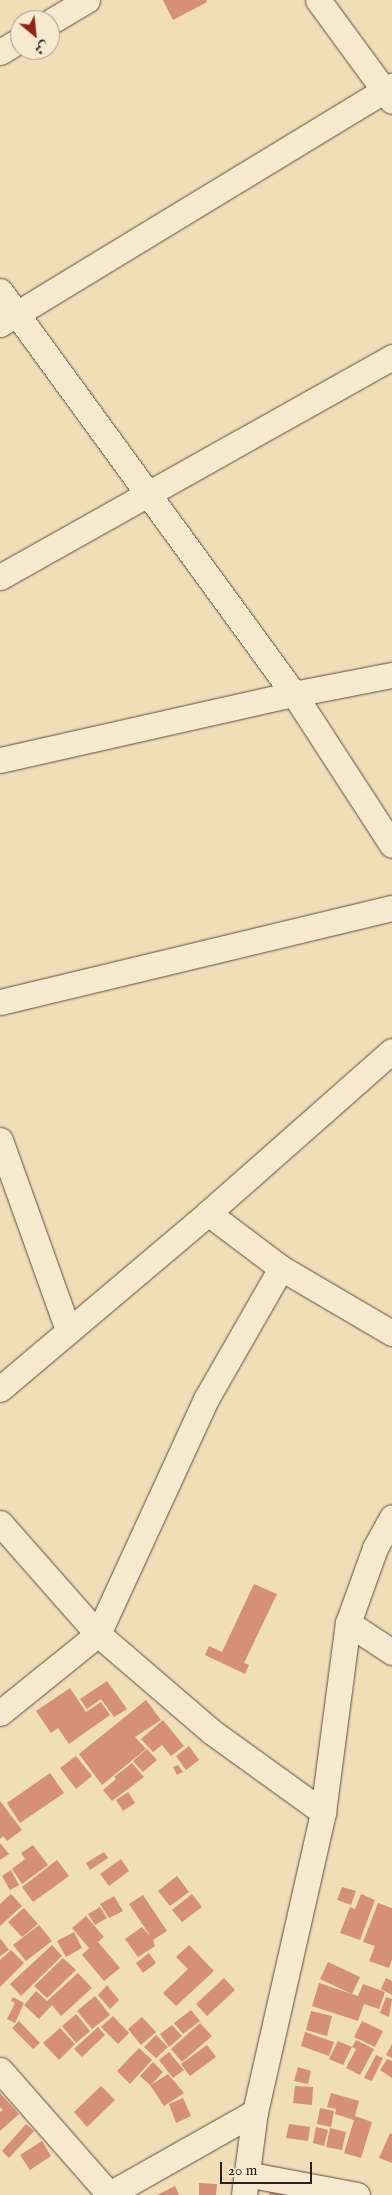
<!DOCTYPE html>
<html>
<head>
<meta charset="utf-8">
<style>
	body { margin:0 }
	#map { position:relative; width:392px; height:2195px; overflow:hidden; background:#f1ddb7; font-family:"IM FELL English",Amiri,serif }
	div>[style] { position:absolute }
	.building>* { inset:0; background:#d5907a }
	.roads { filter:drop-shadow(0 0 1px #5e4f41) drop-shadow(0 0 1px #5e4f41) }
	.street>* { height:25px; margin:-12.5px; padding:0 12.5px; transform-origin:12.5px; border-radius:12.5px; background:#f6e9d0 }
	span { translate:-50% -50%; white-space:nowrap; text-align:center; line-height:1.15; -webkit-text-stroke:4px #f6e9d0; paint-order:stroke }
	.north { position:absolute; left:10px; top:10px; width:50px; height:50px; box-sizing:border-box; background:#f6e9d0; border:1px solid #a69987; border-radius:50%; rotate:152deg; font-size:14px; font-weight:700; line-height:20px; text-align:center; color:#2d201a }
	.north::after { content:''; display:block; margin:auto; width:18px; height:22px; background:#8f2418; clip-path:polygon(50% 0,100% 100%,50% 72%,0 100%) }
	.scale { position:absolute; left:220px; top:2162px; width:92px; height:22px; box-sizing:border-box; border:2px solid #2d201a; border-top:0; padding-left:6px; font-size:15px; line-height:18px; white-space:nowrap; color:#2d201a; -webkit-text-stroke:4px #f6e9d0; paint-order:stroke }
</style>
</head>
<body>
<div id="map">
	<div class="building">
		<i style="clip-path:polygon(163px 0,206px 0,207px 2px,173px 20px)"></i>
		<i style="clip-path:polygon(254px 1584px,277px 1594px,244px 1663px,249px 1665px,245px 1674px,205px 1655px,209px 1646px,222px 1652px)"></i>
		<i style="clip-path:polygon(107px 1681px,127px 1709px,114px 1717px,101px 1699px,87px 1709px,80px 1699px)"></i>
		<i style="clip-path:polygon(70px 1688px,86px 1712px,101px 1702px,110px 1715px,69px 1744px,58px 1728px,51px 1733px,36px 1711px)"></i>
		<i style="clip-path:polygon(146px 1700px,161px 1720px,135px 1737px,146px 1749px,102px 1785px,79px 1754px)"></i>
		<i style="clip-path:polygon(163px 1720px,184px 1746px,171px 1756px,162px 1745px,153px 1752px,141px 1739px)"></i>
		<i style="clip-path:polygon(189px 1746px,199px 1760px,186px 1770px,176px 1756px)"></i>
		<i style="clip-path:polygon(147px 1749px,157px 1760px,143px 1772px,133px 1761px)"></i>
		<i style="clip-path:polygon(76px 1756px,92px 1776px,76px 1789px,60px 1768px)"></i>
		<i style="clip-path:polygon(132px 1763px,144px 1777px,112px 1801px,103px 1790px,116px 1779px,114px 1777px)"></i>
		<i style="clip-path:polygon(178px 1765px,183px 1772px,177px 1775px,173px 1767px)"></i>
		<i style="clip-path:polygon(50px 1773px,64px 1793px,20px 1823px,7px 1803px)"></i>
		<i style="clip-path:polygon(128px 1792px,135px 1803px,123px 1811px,116px 1800px)"></i>
		<i style="clip-path:polygon(0 1801px,22px 1830px,7px 1841px,3px 1836px,0 1839px)"></i>
		<i style="clip-path:polygon(0 1843px,9px 1854px,0 1860px)"></i>
		<i style="clip-path:polygon(33px 1845px,48px 1865px,22px 1884px,12px 1869px,25px 1859px,21px 1853px)"></i>
		<i style="clip-path:polygon(104px 1852px,108px 1858px,90px 1870px,86px 1863px)"></i>
		<i style="clip-path:polygon(121px 1859px,129px 1871px,109px 1886px,100px 1874px)"></i>
		<i style="clip-path:polygon(57px 1860px,69px 1876px,33px 1902px,22px 1887px)"></i>
		<i style="clip-path:polygon(11px 1870px,19px 1885px,10px 1890px,2px 1876px)"></i>
		<i style="clip-path:polygon(177px 1876px,189px 1892px,170px 1906px,158px 1891px)"></i>
		<i style="clip-path:polygon(342px 1887px,356px 1891px,351px 1905px,337px 1900px)"></i>
		<i style="clip-path:polygon(11px 1894px,22px 1906px,0 1926px,0 1904px)"></i>
		<i style="clip-path:polygon(192px 1894px,202px 1907px,182px 1922px,172px 1910px)"></i>
		<i style="clip-path:polygon(361px 1894px,375px 1900px,360px 1940px,340px 1933px,350px 1907px,355px 1909px)"></i>
		<i style="clip-path:polygon(143px 1895px,167px 1931px,153px 1940px,155px 1946px,138px 1957px,125px 1939px,142px 1927px,151px 1937px,129px 1904px)"></i>
		<i style="clip-path:polygon(114px 1896px,123px 1911px,109px 1918px,100px 1904px)"></i>
		<i style="clip-path:polygon(378px 1903px,392px 1908px,392px 1959px,389px 1968px,369px 1961px,375px 1946px,363px 1942px)"></i>
		<i style="clip-path:polygon(100px 1907px,107px 1918px,95px 1925px,88px 1914px)"></i>
		<i style="clip-path:polygon(24px 1908px,38px 1924px,22px 1937px,8px 1922px)"></i>
		<i style="clip-path:polygon(86px 1916px,104px 1937px,98px 1942px,120px 1968px,104px 1981px,82px 1955px,89px 1948px,72px 1928px)"></i>
		<i style="clip-path:polygon(39px 1925px,52px 1941px,26px 1961px,13px 1945px)"></i>
		<i style="clip-path:polygon(74px 1932px,82px 1948px,66px 1957px,57px 1941px)"></i>
		<i style="clip-path:polygon(0 1938px,9px 1950px,0 1956px)"></i>
		<i style="clip-path:polygon(52px 1945px,62px 1956px,21px 1996px,10px 1984px)"></i>
		<i style="clip-path:polygon(189px 1945px,214px 1971px,176px 2006px,163px 1993px,188px 1969px,176px 1957px)"></i>
		<i style="clip-path:polygon(11px 1950px,24px 1963px,0 1987px,0 1960px)"></i>
		<i style="clip-path:polygon(149px 1953px,156px 1963px,143px 1973px,136px 1963px)"></i>
		<i style="clip-path:polygon(63px 1958px,76px 1970px,47px 1998px,34px 1986px)"></i>
		<i style="clip-path:polygon(328px 1962px,360px 1977px,352px 1994px,320px 1979px)"></i>
		<i style="clip-path:polygon(78px 1973px,92px 1988px,61px 2016px,52px 2005px,39px 2019px,24px 2005px,36px 1991px,47px 2001px)"></i>
		<i style="clip-path:polygon(224px 1978px,235px 1990px,207px 2016px,196px 2004px)"></i>
		<i style="clip-path:polygon(386px 1978px,392px 1981px,392px 1995px,381px 1989px)"></i>
		<i style="clip-path:polygon(319px 1983px,358px 1996px,363px 1984px,385px 1992px,379px 2009px,364px 2004px,358px 2021px,312px 2006px)"></i>
		<i style="clip-path:polygon(107px 1985px,119px 2000px,110px 2009px,98px 1995px)"></i>
		<i style="clip-path:polygon(95px 1996px,110px 2015px,92px 2029px,77px 2011px)"></i>
		<i style="clip-path:polygon(13px 1997px,24px 2003px,15px 2023px,7px 2019px,15px 2003px,11px 2001px)"></i>
		<i style="clip-path:polygon(386px 1997px,392px 1999px,389px 2017px,380px 2013px)"></i>
		<i style="clip-path:polygon(191px 2010px,200px 2021px,183px 2034px,174px 2023px)"></i>
		<i style="clip-path:polygon(311px 2011px,332px 2016px,327px 2036px,306px 2030px)"></i>
		<i style="clip-path:polygon(76px 2014px,90px 2031px,76px 2043px,62px 2026px)"></i>
		<i style="clip-path:polygon(113px 2016px,129px 2033px,118px 2044px,101px 2027px)"></i>
		<i style="clip-path:polygon(142px 2017px,156px 2032px,141px 2045px,128px 2029px)"></i>
		<i style="clip-path:polygon(19px 2021px,40px 2043px,33px 2049px,12px 2028px)"></i>
		<i style="clip-path:polygon(362px 2021px,383px 2031px,375px 2047px,354px 2037px)"></i>
		<i style="clip-path:polygon(200px 2023px,212px 2036px,182px 2062px,171px 2049px)"></i>
		<i style="clip-path:polygon(172px 2025px,182px 2036px,169px 2047px,160px 2034px)"></i>
		<i style="clip-path:polygon(98px 2027px,105px 2035px,82px 2057px,74px 2049px)"></i>
		<i style="clip-path:polygon(60px 2028px,75px 2044px,59px 2060px,43px 2043px)"></i>
		<i style="clip-path:polygon(305px 2032px,334px 2042px,329px 2056px,301px 2046px)"></i>
		<i style="clip-path:polygon(156px 2035px,168px 2047px,156px 2058px,144px 2047px)"></i>
		<i style="clip-path:polygon(356px 2040px,374px 2049px,360px 2075px,346px 2068px,356px 2049px,352px 2047px)"></i>
		<i style="clip-path:polygon(338px 2041px,352px 2047px,343px 2065px,329px 2059px)"></i>
		<i style="clip-path:polygon(392px 2044px,392px 2058px,386px 2055px)"></i>
		<i style="clip-path:polygon(207px 2045px,216px 2057px,190px 2076px,181px 2064px)"></i>
		<i style="clip-path:polygon(139px 2048px,152px 2060px,130px 2084px,117px 2071px)"></i>
		<i style="clip-path:polygon(169px 2052px,184px 2070px,173px 2078px,159px 2060px)"></i>
		<i style="clip-path:polygon(376px 2055px,383px 2058px,372px 2081px,364px 2078px)"></i>
		<i style="clip-path:polygon(387px 2059px,392px 2061px,392px 2078px,380px 2070px)"></i>
		<i style="clip-path:polygon(153px 2062px,163px 2072px,151px 2085px,168px 2074px,184px 2093px,164px 2106px,150px 2085px,140px 2076px)"></i>
		<i style="clip-path:polygon(298px 2067px,311px 2071px,308px 2084px,294px 2081px)"></i>
		<i style="clip-path:polygon(101px 2086px,115px 2100px,87px 2127px,74px 2112px)"></i>
		<i style="clip-path:polygon(295px 2086px,313px 2087px,312px 2105px,293px 2103px)"></i>
		<i style="clip-path:polygon(0 2093px,19px 2114px,0 2131px,0 2112px,3px 2110px,0 2107px)"></i>
		<i style="clip-path:polygon(331px 2093px,359px 2101px,355px 2116px,372px 2122px,361px 2158px,344px 2153px,354px 2120px,335px 2114px,336px 2109px,327px 2107px)"></i>
		<i style="clip-path:polygon(183px 2098px,191px 2116px,176px 2123px,169px 2104px)"></i>
		<i style="clip-path:polygon(320px 2108px,334px 2111px,331px 2127px,317px 2124px)"></i>
		<i style="clip-path:polygon(26px 2124px,34px 2131px,9px 2158px,2px 2151px)"></i>
		<i style="clip-path:polygon(289px 2124px,310px 2127px,308px 2141px,286px 2138px)"></i>
		<i style="clip-path:polygon(316px 2127px,328px 2130px,324px 2146px,313px 2143px)"></i>
		<i style="clip-path:polygon(330px 2128px,346px 2132px,342px 2150px,326px 2147px)"></i>
		<i style="clip-path:polygon(390px 2133px,392px 2134px,392px 2163px,379px 2158px)"></i>
		<i style="clip-path:polygon(42px 2141px,51px 2156px,30px 2170px,20px 2155px)"></i>
		<i style="clip-path:polygon(199px 2183px,217px 2184px,216px 2195px,199px 2195px)"></i>
		<i style="clip-path:polygon(175px 2186px,179px 2195px,157px 2195px)"></i>
		<i style="clip-path:polygon(271px 2188px,289px 2193px,288px 2195px,269px 2195px)"></i>
	</div>
	<div class="roads">
		<div class="street">
			<i style="left:318px;top:0;width:125px;rotate:53.8deg"></i>
			<i style="left:50px;top:22px;width:43px;rotate:-30.7deg"></i>
			<i style="left:0;top:52px;width:23px;rotate:-31deg"></i>
			<i style="left:0;top:291px;width:499px;rotate:53.9deg"></i>
			<i style="left:294px;top:694px;width:180px;rotate:57deg"></i>
			<i style="left:0;top:324px;width:459px;rotate:-31.3deg"></i>
			<i style="left:0;top:577px;width:450px;rotate:-29.3deg"></i>
			<i style="left:0;top:760px;width:301px;rotate:-12.7deg"></i>
			<i style="left:294px;top:694px;width:100px;rotate:-11deg"></i>
			<i style="left:0;top:1002px;width:403px;rotate:-13.5deg"></i>
			<i style="left:0;top:1140px;width:202px;rotate:70.3deg"></i>
			<i style="left:208px;top:1213px;width:91px;rotate:37deg"></i>
			<i style="left:281px;top:1268px;width:129px;rotate:30.4deg"></i>
			<i style="left:0;top:1389px;width:272px;rotate:-40.2deg"></i>
			<i style="left:208px;top:1213px;width:245px;rotate:-41.4deg"></i>
			<i style="left:0;top:1523px;width:148px;rotate:48.6deg"></i>
			<i style="left:98px;top:1634px;width:150px;rotate:40.7deg"></i>
			<i style="left:212px;top:1732px;width:137px;rotate:35.8deg"></i>
			<i style="left:348px;top:1623px;width:53px;rotate:33.4deg"></i>
			<i style="left:0;top:1713px;width:126px;rotate:-38.9deg"></i>
			<i style="left:98px;top:1634px;width:259px;rotate:-65.3deg"></i>
			<i style="left:206px;top:1399px;width:151px;rotate:-60.2deg"></i>
			<i style="left:0;top:2070px;width:165px;rotate:48.7deg"></i>
			<i style="left:246px;top:2174px;width:113px;rotate:10.7deg"></i>
			<i style="left:108px;top:2195px;width:169px;rotate:-29.5deg"></i>
			<i style="left:244px;top:2195px;width:84px;rotate:-82.5deg"></i>
			<i style="left:255px;top:2112px;width:308px;rotate:-77.2deg"></i>
			<i style="left:323px;top:1812px;width:191px;rotate:-82.5deg"></i>
			<i style="left:348px;top:1623px;width:80px;rotate:-70.2deg"></i>
			<i style="left:375px;top:1548px;width:35px;rotate:-61deg"></i>
		</div>
	</div>
	<div class="north">ش</div>
	<div class="scale">20 m</div>
</div>
</body>
</html>
